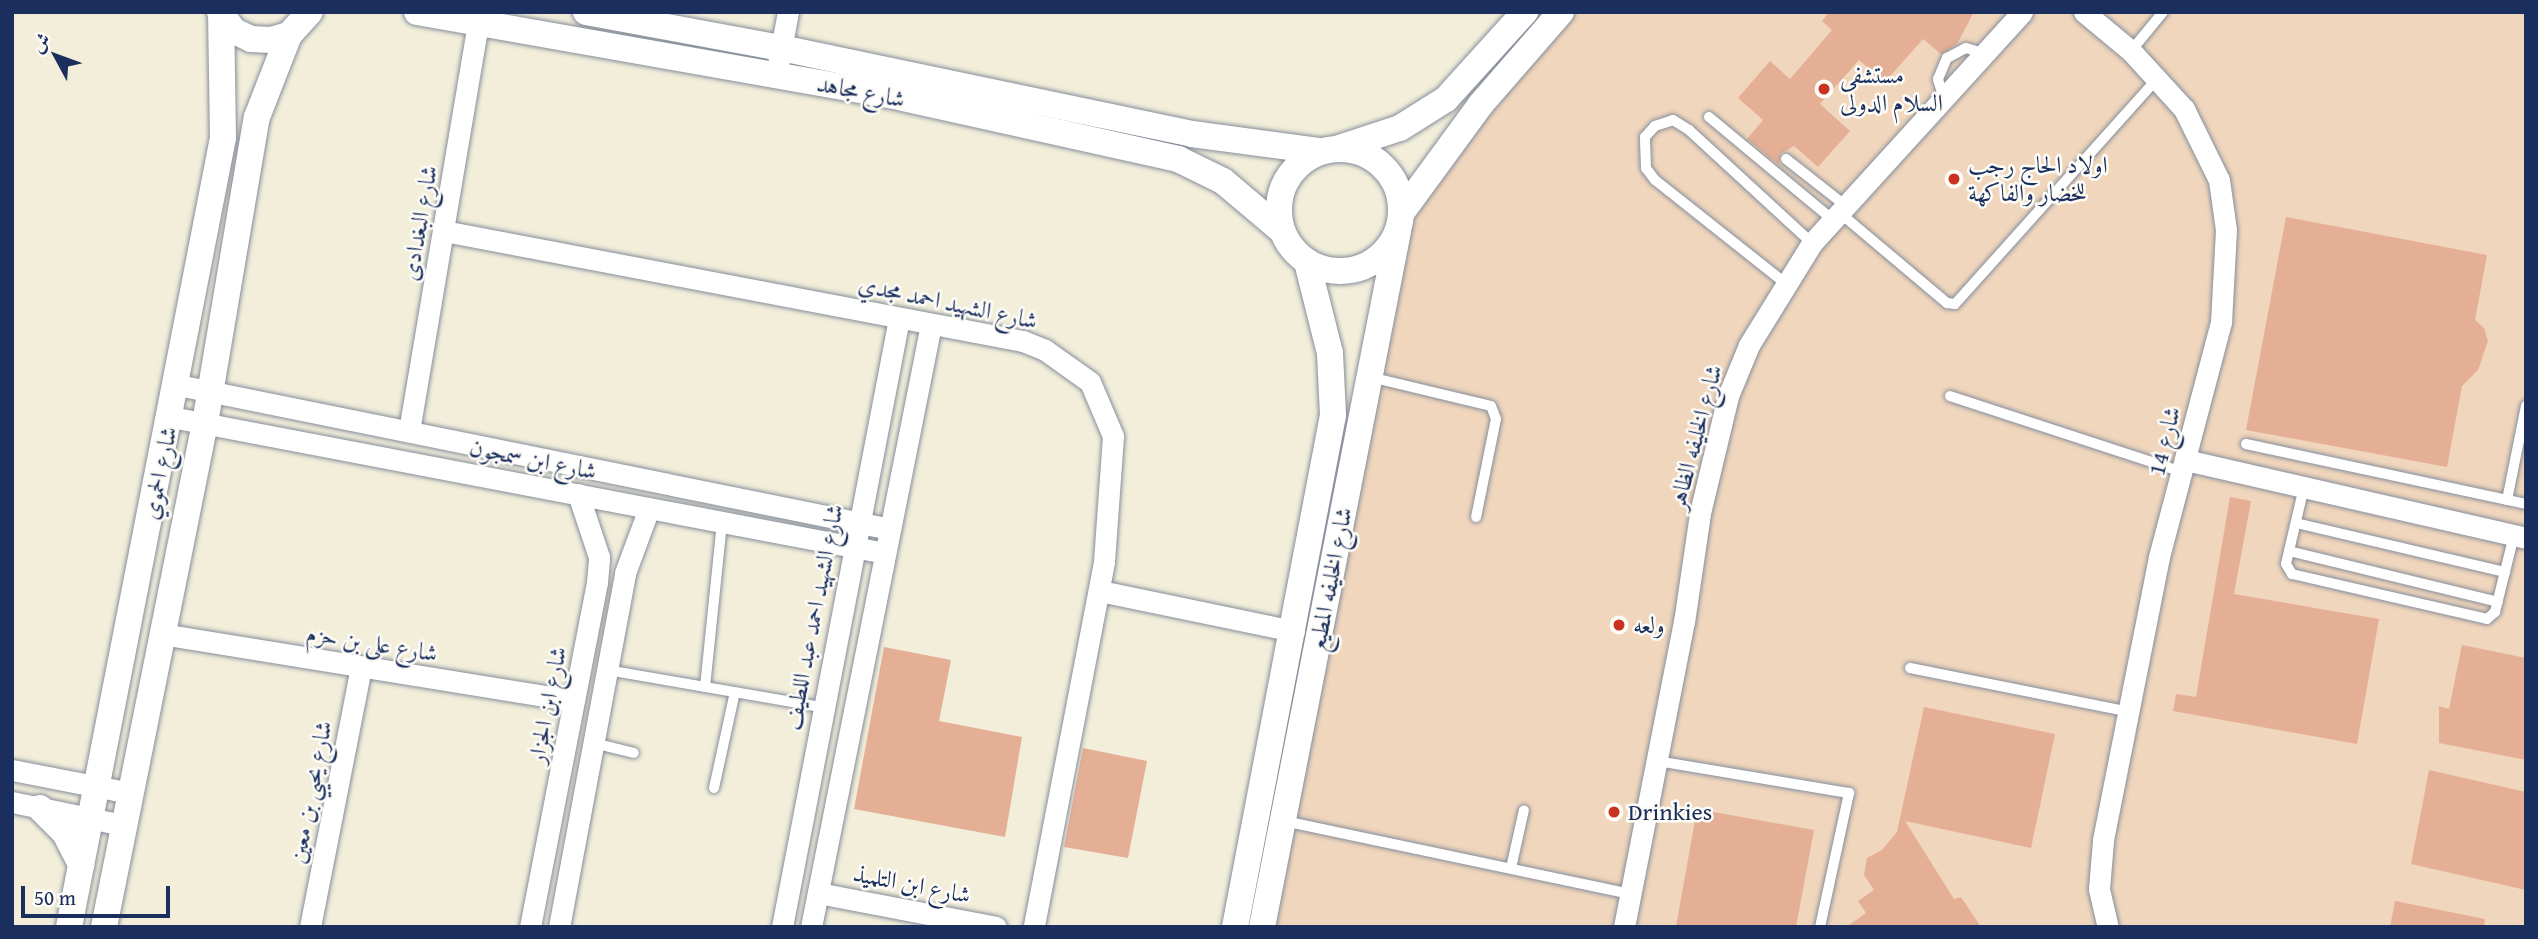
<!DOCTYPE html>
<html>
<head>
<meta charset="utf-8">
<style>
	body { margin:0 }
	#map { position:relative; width:2538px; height:939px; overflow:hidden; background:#f2eeda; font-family:"Gentium Book Plus",Amiri,serif }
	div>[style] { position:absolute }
	.built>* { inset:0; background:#f0d6bc }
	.building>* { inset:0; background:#e5af96 }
	.roads { filter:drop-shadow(0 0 2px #868e9c) drop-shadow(0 0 2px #868e9c) }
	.service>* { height:10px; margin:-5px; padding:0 5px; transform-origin:5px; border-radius:5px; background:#fff }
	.minor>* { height:21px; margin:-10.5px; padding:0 10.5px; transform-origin:10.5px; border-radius:10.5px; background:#fff }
	.tertiary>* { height:26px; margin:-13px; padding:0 13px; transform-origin:13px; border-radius:13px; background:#fff }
	.tertiary>.ring { margin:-13px; padding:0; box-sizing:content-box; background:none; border:26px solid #fff; border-radius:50% }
	.dots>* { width:19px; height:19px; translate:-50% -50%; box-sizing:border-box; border:4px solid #fdfcf7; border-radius:50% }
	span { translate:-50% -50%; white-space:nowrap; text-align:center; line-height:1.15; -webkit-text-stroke:5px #fdfcf7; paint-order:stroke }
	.poi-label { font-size:24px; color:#1b2f5e }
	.left { translate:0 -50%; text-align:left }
	.street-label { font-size:24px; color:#1b2f5e }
	.frame { position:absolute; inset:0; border:14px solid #1b2f5e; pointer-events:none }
	.north { position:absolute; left:21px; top:21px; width:70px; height:70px; -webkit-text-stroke:5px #fdfcf7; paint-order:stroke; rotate:311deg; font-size:19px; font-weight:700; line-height:28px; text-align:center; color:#1b2f5e }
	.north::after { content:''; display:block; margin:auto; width:24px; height:32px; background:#1b2f5e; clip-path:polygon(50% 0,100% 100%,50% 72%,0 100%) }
	.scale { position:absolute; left:21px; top:886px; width:149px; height:32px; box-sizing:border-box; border:4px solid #1b2f5e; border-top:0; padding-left:9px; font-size:21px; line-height:24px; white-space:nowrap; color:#1b2f5e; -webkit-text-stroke:5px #fdfcf7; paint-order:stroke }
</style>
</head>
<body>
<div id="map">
	<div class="built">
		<i style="clip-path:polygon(1576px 12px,2526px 12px,2526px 927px,1269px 927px,1408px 232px,1431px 180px)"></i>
	</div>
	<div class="building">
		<i style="clip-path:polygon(1829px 12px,1974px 12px,1957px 44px,1941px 54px,1923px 39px,1885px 82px,1859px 60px,1820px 104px,1850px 131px,1818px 167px,1794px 146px,1780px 154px,1779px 165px,1747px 139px,1763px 120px,1738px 98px,1770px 61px,1790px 79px,1832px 30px,1822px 21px)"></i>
		<i style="clip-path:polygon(2286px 217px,2487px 255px,2475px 320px,2484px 328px,2488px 341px,2478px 370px,2462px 386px,2447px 467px,2246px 430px)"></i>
		<i style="clip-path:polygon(2230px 497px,2251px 501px,2234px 594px,2379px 619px,2357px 744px,2173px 711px,2176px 694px,2196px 697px)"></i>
		<i style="clip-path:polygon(2462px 645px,2526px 658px,2526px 760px,2439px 743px,2439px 706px,2449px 709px)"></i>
		<i style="clip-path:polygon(884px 647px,951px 660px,939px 721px,1022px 737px,1005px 837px,854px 809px)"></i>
		<i style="clip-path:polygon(1924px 707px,2055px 734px,2031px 848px,1905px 821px,1954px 899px,1961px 897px,1981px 927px,1846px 927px,1866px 913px,1858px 901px,1874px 890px,1864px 875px,1867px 858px,1882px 850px,1897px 832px)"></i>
		<i style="clip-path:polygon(1083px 748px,1147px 761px,1128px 858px,1064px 847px)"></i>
		<i style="clip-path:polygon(2429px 770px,2526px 792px,2526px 890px,2411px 864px)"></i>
		<i style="clip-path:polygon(1697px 809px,1814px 830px,1796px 927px,1676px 927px)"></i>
		<i style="clip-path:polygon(2395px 901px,2485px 919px,2484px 927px,2390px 927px)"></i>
	</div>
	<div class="roads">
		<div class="service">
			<i style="left:2131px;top:51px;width:50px;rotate:-50.6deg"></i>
			<i style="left:1944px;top:99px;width:21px;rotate:-107deg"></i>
			<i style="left:1938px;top:79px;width:23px;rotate:-67deg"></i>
			<i style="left:1947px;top:58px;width:21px;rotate:-28deg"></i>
			<i style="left:1966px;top:48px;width:21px;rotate:17deg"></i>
			<i style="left:1709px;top:117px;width:161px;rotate:39.7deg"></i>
			<i style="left:1786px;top:159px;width:76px;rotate:38.1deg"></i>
			<i style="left:1840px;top:213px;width:140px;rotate:40.1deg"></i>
			<i style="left:1947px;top:303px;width:8px;rotate:7deg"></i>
			<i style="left:1955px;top:304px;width:304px;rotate:-48.1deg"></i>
			<i style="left:1785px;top:283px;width:166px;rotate:-141.6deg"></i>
			<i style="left:1655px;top:180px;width:15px;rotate:-127deg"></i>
			<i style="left:1646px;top:168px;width:31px;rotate:-92deg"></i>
			<i style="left:1645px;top:137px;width:15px;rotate:-48deg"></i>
			<i style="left:1655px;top:126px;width:19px;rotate:-18deg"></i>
			<i style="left:1673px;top:120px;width:19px;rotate:32deg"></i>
			<i style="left:1689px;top:130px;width:167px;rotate:42.6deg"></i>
			<i style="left:1370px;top:377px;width:124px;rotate:13.5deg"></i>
			<i style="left:1491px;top:406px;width:14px;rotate:69deg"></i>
			<i style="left:1496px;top:419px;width:100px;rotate:101.5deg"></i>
			<i style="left:1950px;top:396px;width:245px;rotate:18.1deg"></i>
			<i style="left:2246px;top:444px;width:286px;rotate:12.1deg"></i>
			<i style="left:2304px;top:487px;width:79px;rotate:103.2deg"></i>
			<i style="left:2286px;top:564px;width:12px;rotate:59deg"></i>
			<i style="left:2292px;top:574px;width:200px;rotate:13deg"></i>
			<i style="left:2487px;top:619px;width:11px;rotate:-41deg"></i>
			<i style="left:2495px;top:612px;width:79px;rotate:-76.1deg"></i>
			<i style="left:2507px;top:500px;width:96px;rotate:-78.6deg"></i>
			<i style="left:2296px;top:523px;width:215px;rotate:13.2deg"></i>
			<i style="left:2289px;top:551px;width:215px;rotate:13.7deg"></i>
			<i style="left:1910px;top:668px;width:220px;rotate:11.3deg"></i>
			<i style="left:607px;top:670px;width:218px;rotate:9.8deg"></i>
			<i style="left:705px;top:687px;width:166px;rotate:-84.1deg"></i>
			<i style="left:594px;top:743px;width:41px;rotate:14deg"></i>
			<i style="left:1657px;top:761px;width:195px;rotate:9.5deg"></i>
			<i style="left:1849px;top:793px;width:137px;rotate:102.2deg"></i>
			<i style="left:714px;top:788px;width:98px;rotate:-77.7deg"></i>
			<i style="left:1284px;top:821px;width:354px;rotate:11.9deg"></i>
			<i style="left:1511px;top:868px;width:59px;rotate:-77.4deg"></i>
		</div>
		<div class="minor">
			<i style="left:2084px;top:12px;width:61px;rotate:39.7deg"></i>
			<i style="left:2131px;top:51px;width:79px;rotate:47.6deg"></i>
			<i style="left:2184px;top:109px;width:79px;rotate:63.8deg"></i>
			<i style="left:2219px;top:180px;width:50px;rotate:82deg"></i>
			<i style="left:2226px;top:230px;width:92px;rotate:93.1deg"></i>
			<i style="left:2221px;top:322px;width:243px;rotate:104.8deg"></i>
			<i style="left:2159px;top:557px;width:289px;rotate:101.2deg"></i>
			<i style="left:2103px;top:841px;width:48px;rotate:94.8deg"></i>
			<i style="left:2099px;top:889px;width:39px;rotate:77deg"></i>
			<i style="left:776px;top:75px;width:64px;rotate:-79.2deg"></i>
			<i style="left:444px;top:231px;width:589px;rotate:10.76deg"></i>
			<i style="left:1023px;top:341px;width:24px;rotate:22deg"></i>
			<i style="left:1045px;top:350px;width:55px;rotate:35.4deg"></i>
			<i style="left:1090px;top:382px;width:59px;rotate:66.9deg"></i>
			<i style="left:1113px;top:436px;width:126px;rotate:94.1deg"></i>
			<i style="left:1104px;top:562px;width:372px;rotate:100.9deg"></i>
			<i style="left:178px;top:385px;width:726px;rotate:11.43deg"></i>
			<i style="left:171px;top:417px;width:727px;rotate:10.78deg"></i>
			<i style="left:409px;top:431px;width:414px;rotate:-80.4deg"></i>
			<i style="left:2186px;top:460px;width:349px;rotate:12.9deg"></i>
			<i style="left:1100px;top:591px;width:198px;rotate:11.7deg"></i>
			<i style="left:162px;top:634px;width:417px;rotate:9.2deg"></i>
			<i style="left:12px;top:770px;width:120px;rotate:11deg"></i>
			<i style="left:12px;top:802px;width:113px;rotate:11.7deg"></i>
			<i style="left:818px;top:893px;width:181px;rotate:10.8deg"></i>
			<i style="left:310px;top:927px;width:264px;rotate:-78.9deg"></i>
			<i style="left:530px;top:927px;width:351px;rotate:-79deg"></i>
			<i style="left:597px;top:582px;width:25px;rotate:-85deg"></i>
			<i style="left:599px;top:557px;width:66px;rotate:-108.4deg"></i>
			<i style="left:559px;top:927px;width:360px;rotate:-79.4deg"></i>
			<i style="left:625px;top:573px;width:69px;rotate:-69.7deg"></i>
			<i style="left:782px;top:927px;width:620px;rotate:-79.12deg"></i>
			<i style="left:811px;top:927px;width:615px;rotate:-78.74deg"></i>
			<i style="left:1624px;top:927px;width:311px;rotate:-78.9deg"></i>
			<i style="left:1684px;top:622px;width:110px;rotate:-81.6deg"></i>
			<i style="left:1700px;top:513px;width:120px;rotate:-76.5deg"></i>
			<i style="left:1728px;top:396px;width:55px;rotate:-67.6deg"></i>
			<i style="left:1749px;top:345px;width:120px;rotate:-58.3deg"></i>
			<i style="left:1812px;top:243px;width:312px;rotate:-47.7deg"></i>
		</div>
		<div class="tertiary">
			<i style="left:220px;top:12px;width:24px;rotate:54deg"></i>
			<i style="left:234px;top:31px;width:19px;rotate:25deg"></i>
			<i style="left:251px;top:39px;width:20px;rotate:3deg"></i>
			<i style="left:271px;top:40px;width:19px;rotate:-16deg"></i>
			<i style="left:289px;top:35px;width:31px;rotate:-48deg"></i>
			<i style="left:417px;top:12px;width:494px;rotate:10deg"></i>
			<i style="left:903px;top:98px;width:282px;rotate:12.5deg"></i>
			<i style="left:1178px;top:159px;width:50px;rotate:26.1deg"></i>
			<i style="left:1223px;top:181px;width:76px;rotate:40.2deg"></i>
			<i style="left:586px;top:12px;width:198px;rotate:10.5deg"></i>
			<i style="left:781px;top:48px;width:420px;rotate:11.8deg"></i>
			<i style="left:1192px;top:134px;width:129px;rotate:7.6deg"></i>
			<i style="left:1339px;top:148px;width:64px;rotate:-18.2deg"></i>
			<i style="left:1400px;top:128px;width:54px;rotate:-32.2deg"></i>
			<i style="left:1446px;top:99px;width:118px;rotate:-47.8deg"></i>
			<i class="ring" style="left:1279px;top:149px;width:96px;height:96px"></i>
			<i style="left:1402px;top:212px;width:134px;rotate:-53.8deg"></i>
			<i style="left:1481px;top:104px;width:122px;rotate:-49deg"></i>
			<i style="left:40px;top:808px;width:35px;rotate:45deg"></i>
			<i style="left:65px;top:833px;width:36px;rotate:63deg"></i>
			<i style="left:69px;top:927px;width:804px;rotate:-78.96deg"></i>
			<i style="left:223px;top:138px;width:122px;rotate:-90.9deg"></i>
			<i style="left:104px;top:927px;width:514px;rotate:-78.67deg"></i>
			<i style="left:205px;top:423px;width:310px;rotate:-80.4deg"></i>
			<i style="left:257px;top:117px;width:88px;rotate:-68.7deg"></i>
			<i style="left:1235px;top:927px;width:521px;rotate:-79.16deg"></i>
			<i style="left:1333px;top:415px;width:62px;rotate:-92.8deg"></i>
			<i style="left:1330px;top:353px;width:94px;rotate:-104.2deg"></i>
			<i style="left:1262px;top:927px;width:709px;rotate:-78.94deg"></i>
		</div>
	</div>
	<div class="dots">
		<i style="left:1824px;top:89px;background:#c8321e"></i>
		<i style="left:1954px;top:179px;background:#c8321e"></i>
		<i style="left:1619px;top:625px;background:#c8321e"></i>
		<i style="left:1614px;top:812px;background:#c8321e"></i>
	</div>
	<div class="poi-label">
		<span class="left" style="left:1840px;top:89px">مستشفى<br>السلام الدولى</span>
		<span class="left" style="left:1968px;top:179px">اولاد الحاج رجب<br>للخضار والفاكهة</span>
		<span class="left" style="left:1633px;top:625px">ولعه</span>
		<span class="left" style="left:1628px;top:812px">Drinkies</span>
	</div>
	<div class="street-label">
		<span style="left:861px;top:91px;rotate:11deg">شارع مجاهد</span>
		<span style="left:419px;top:223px;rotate:-80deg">شارع البغدادى</span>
		<span style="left:948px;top:302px;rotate:12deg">شارع الشهيد احمد مجدي</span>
		<span style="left:1695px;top:437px;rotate:-75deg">شارع الخليفه الظاهر</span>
		<span style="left:2164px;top:441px;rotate:-76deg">شارع 14</span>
		<span style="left:533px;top:459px;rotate:11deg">شارع ابن سمجون</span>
		<span style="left:159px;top:473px;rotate:-78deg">شارع الحموي</span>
		<span style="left:1330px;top:579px;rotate:-79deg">شارع الخليفه المطيع</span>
		<span style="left:813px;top:617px;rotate:-79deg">شارع الشهيد احمد عبد اللطيف</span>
		<span style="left:372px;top:643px;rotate:9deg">شارع على بن حزم</span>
		<span style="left:547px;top:705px;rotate:-79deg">شارع ابن الجزار</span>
		<span style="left:310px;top:792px;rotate:-79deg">شارع يحيي بن معين</span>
		<span style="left:912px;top:884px;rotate:11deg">شارع ابن التلميذ</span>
	</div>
	<div class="frame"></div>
	<div class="north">ش</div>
	<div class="scale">50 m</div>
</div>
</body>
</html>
